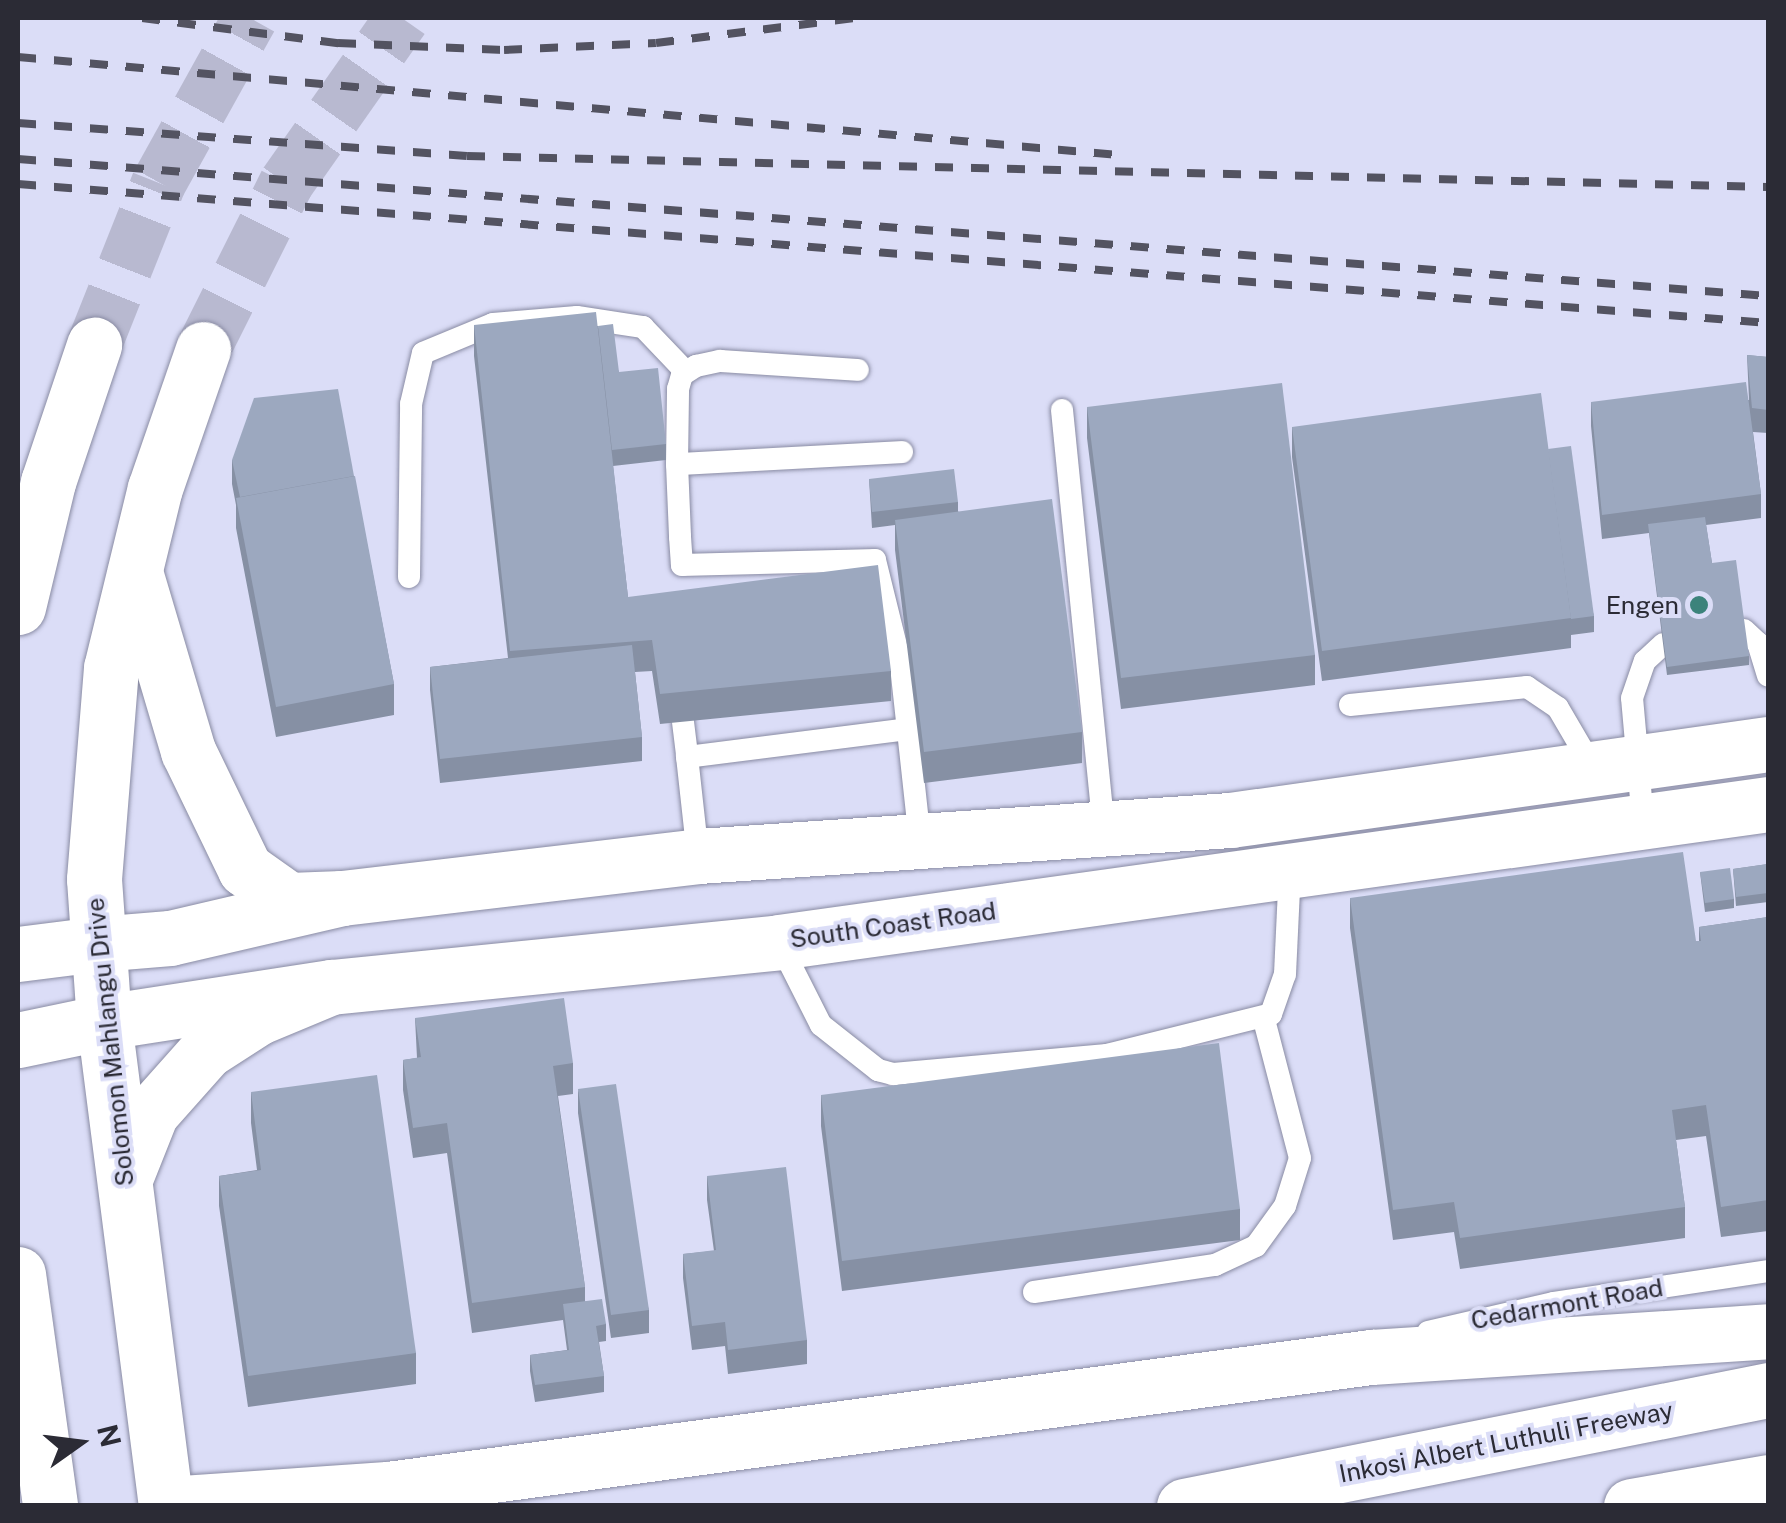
<!DOCTYPE html>
<html>
<head>
<meta charset="utf-8">
<style>
	body { margin:0 }
	#map { position:relative; width:1786px; height:1523px; overflow:hidden; background:#dbddf7; font-family:"Public Sans",sans-serif }
	div>[style] { position:absolute }
	.trunk-tunnel>* { height:55px; margin-top:-27.5px; transform-origin:0; background:repeating-linear-gradient(90deg,#b8b9d0 0 55px,transparent 0 83px) }
	.roads { filter:drop-shadow(0 0 2px #898ba3) drop-shadow(0 0 2px #898ba3) }
	.service>* { height:22px; margin:-11px; padding:0 11px; transform-origin:11px; border-radius:11px; background:#fff }
	.tertiary>* { height:55px; margin:-27.5px; padding:0 27.5px; transform-origin:27.5px; border-radius:27.5px; background:#fff }
	.secondary>* { height:55px; margin:-27.5px; padding:0 27.5px; transform-origin:27.5px; border-radius:27.5px; background:#fff }
	.trunk>* { height:55px; margin:-27.5px; padding:0 27.5px; transform-origin:27.5px; border-radius:27.5px; background:#fff }
	.motorway>* { height:55px; margin:-27.5px; padding:0 27.5px; transform-origin:27.5px; border-radius:27.5px; background:#fff }
	.rail>* { height:8px; margin-top:-4px; transform-origin:0; background:repeating-linear-gradient(90deg,#535361 0 18px,transparent 0 36px) }
	.wall>* { inset:0; background:#8690a4 }
	.building>* { inset:0; background:#9ca8bf }
	.dots>* { width:28px; height:28px; translate:-50% -50%; box-sizing:border-box; border:5px solid #dbddf7; border-radius:50% }
	span { translate:-50% -50%; white-space:nowrap; text-align:center; line-height:1.15; -webkit-text-stroke:8px #dbddf7; paint-order:stroke }
	.poi-label { font-size:25px; color:#2b2b35 }
	.right { translate:-100% -50%; text-align:right }
	.street-label { font-size:25px; color:#2b2b35 }
	.frame { position:absolute; inset:0; border:20px solid #2b2b35; pointer-events:none }
	.north { position:absolute; left:30px; top:1393px; width:100px; height:100px; -webkit-text-stroke:8px #dbddf7; paint-order:stroke; rotate:76deg; font-size:28px; font-weight:700; line-height:40px; text-align:center; color:#2b2b35 }
	.north::after { content:''; display:block; margin:auto; width:35px; height:45px; background:#2b2b35; clip-path:polygon(50% 0,100% 100%,50% 72%,0 100%) }
</style>
</head>
<body>
<div id="map">
	<div class="trunk-tunnel">
		<i style="left:94px;top:345px;width:175px;rotate:-68.3deg"></i>
		<i style="left:159px;top:182px;width:188px;rotate:-61deg"></i>
		<i style="left:203px;top:349px;width:186px;rotate:-63.4deg"></i>
		<i style="left:286px;top:183px;width:202px;rotate:-54.9deg"></i>
	</div>
	<div class="roads">
		<div class="service">
			<i style="left:1062px;top:410px;width:422px;rotate:84.3deg"></i>
			<i style="left:902px;top:452px;width:225px;rotate:176.9deg"></i>
			<i style="left:677px;top:464px;width:73px;rotate:87.6deg"></i>
			<i style="left:680px;top:537px;width:28px;rotate:86deg"></i>
			<i style="left:682px;top:565px;width:193px;rotate:-1.5deg"></i>
			<i style="left:875px;top:560px;width:109px;rotate:76.2deg"></i>
			<i style="left:901px;top:666px;width:175px;rotate:83.8deg"></i>
			<i style="left:677px;top:464px;width:75px;rotate:-89.2deg"></i>
			<i style="left:678px;top:389px;width:15px;rotate:-74deg"></i>
			<i style="left:682px;top:375px;width:17px;rotate:-33deg"></i>
			<i style="left:696px;top:366px;width:25px;rotate:-12deg"></i>
			<i style="left:720px;top:361px;width:138px;rotate:3.7deg"></i>
			<i style="left:409px;top:577px;width:173px;rotate:-89.3deg"></i>
			<i style="left:411px;top:404px;width:52px;rotate:-76.8deg"></i>
			<i style="left:423px;top:353px;width:76px;rotate:-22.5deg"></i>
			<i style="left:493px;top:324px;width:84px;rotate:-4.8deg"></i>
			<i style="left:577px;top:317px;width:67px;rotate:8.6deg"></i>
			<i style="left:643px;top:327px;width:62px;rotate:46.3deg"></i>
			<i style="left:1744px;top:630px;width:19px;rotate:43deg"></i>
			<i style="left:1758px;top:643px;width:34px;rotate:73deg"></i>
			<i style="left:1350px;top:705px;width:178px;rotate:-5.8deg"></i>
			<i style="left:1527px;top:687px;width:37px;rotate:34deg"></i>
			<i style="left:1558px;top:708px;width:69px;rotate:59.7deg"></i>
			<i style="left:683px;top:722px;width:35px;rotate:83deg"></i>
			<i style="left:1643px;top:821px;width:123px;rotate:-95.1deg"></i>
			<i style="left:1632px;top:698px;width:39px;rotate:-71deg"></i>
			<i style="left:1645px;top:661px;width:25px;rotate:-43deg"></i>
			<i style="left:698px;top:856px;width:100px;rotate:-96.3deg"></i>
			<i style="left:687px;top:757px;width:223px;rotate:-7.2deg"></i>
			<i style="left:779px;top:942px;width:93px;rotate:63.2deg"></i>
			<i style="left:821px;top:1025px;width:73px;rotate:38.3deg"></i>
			<i style="left:878px;top:1070px;width:16px;rotate:15deg"></i>
			<i style="left:893px;top:1074px;width:215px;rotate:-5.1deg"></i>
			<i style="left:1107px;top:1055px;width:169px;rotate:-14deg"></i>
			<i style="left:1271px;top:1014px;width:42px;rotate:-70.7deg"></i>
			<i style="left:1285px;top:974px;width:105px;rotate:-87.3deg"></i>
			<i style="left:1034px;top:1292px;width:183px;rotate:-8.5deg"></i>
			<i style="left:1215px;top:1265px;width:45px;rotate:-24.9deg"></i>
			<i style="left:1256px;top:1246px;width:49px;rotate:-54.1deg"></i>
			<i style="left:1285px;top:1206px;width:50px;rotate:-72.6deg"></i>
			<i style="left:1300px;top:1158px;width:143px;rotate:-104.6deg"></i>
			<i style="left:1428px;top:1332px;width:129px;rotate:-13deg"></i>
			<i style="left:1554px;top:1303px;width:216px;rotate:-8.5deg"></i>
		</div>
		<div class="tertiary">
			<i style="left:97px;top:944px;width:73px;rotate:-4.7deg"></i>
			<i style="left:170px;top:938px;width:177px;rotate:-13.1deg"></i>
			<i style="left:342px;top:898px;width:358px;rotate:-6.7deg"></i>
			<i style="left:698px;top:856px;width:533px;rotate:-3.87deg"></i>
			<i style="left:1230px;top:820px;width:543px;rotate:-8.04deg"></i>
			<i style="left:104px;top:1022px;width:230px;rotate:-8.8deg"></i>
			<i style="left:331px;top:987px;width:450px;rotate:-5.7deg"></i>
			<i style="left:779px;top:942px;width:999px;rotate:-7.94deg"></i>
		</div>
		<div class="secondary">
			<i style="left:104px;top:1022px;width:488px;rotate:82.7deg"></i>
			<i style="left:126px;top:1176px;width:68px;rotate:-68.4deg"></i>
			<i style="left:151px;top:1113px;width:83px;rotate:-48.4deg"></i>
			<i style="left:206px;top:1051px;width:61px;rotate:-32.9deg"></i>
			<i style="left:257px;top:1018px;width:80px;rotate:-22.7deg"></i>
			<i style="left:18px;top:1274px;width:234px;rotate:82.1deg"></i>
		</div>
		<div class="trunk">
			<i style="left:135px;top:572px;width:187px;rotate:73.5deg"></i>
			<i style="left:188px;top:751px;width:131px;rotate:64.2deg"></i>
			<i style="left:245px;top:869px;width:54px;rotate:35.2deg"></i>
			<i style="left:289px;top:900px;width:53px;rotate:-2.2deg"></i>
			<i style="left:18px;top:607px;width:129px;rotate:-76.5deg"></i>
			<i style="left:48px;top:482px;width:145px;rotate:-71.4deg"></i>
			<i style="left:18px;top:954px;width:80px;rotate:-7.2deg"></i>
			<i style="left:18px;top:1040px;width:88px;rotate:-11.8deg"></i>
			<i style="left:104px;top:1022px;width:143px;rotate:-94deg"></i>
			<i style="left:94px;top:879px;width:212px;rotate:-85.4deg"></i>
			<i style="left:111px;top:668px;width:185px;rotate:-76.3deg"></i>
			<i style="left:155px;top:488px;width:147px;rotate:-70.9deg"></i>
			<i style="left:18px;top:1328px;width:18px;rotate:63deg"></i>
		</div>
		<div class="motorway">
			<i style="left:166px;top:1504px;width:223px;rotate:-3.9deg"></i>
			<i style="left:388px;top:1489px;width:992px;rotate:-7.65deg"></i>
			<i style="left:1371px;top:1357px;width:398px;rotate:-3.7deg"></i>
			<i style="left:1184px;top:1506px;width:595px;rotate:-11.23deg"></i>
			<i style="left:1631px;top:1506px;width:139px;rotate:-9.9deg"></i>
		</div>
	</div>
	<div class="rail">
		<i style="left:142px;top:18px;width:198px;rotate:7.3deg"></i>
		<i style="left:338px;top:43px;width:166px;rotate:2.4deg"></i>
		<i style="left:504px;top:50px;width:152px;rotate:-2.6deg"></i>
		<i style="left:656px;top:43px;width:200px;rotate:-7.2deg"></i>
		<i style="left:18px;top:57px;width:1105px;rotate:5.09deg"></i>
		<i style="left:18px;top:123px;width:450px;rotate:4.2deg"></i>
		<i style="left:467px;top:156px;width:1301px;rotate:1.36deg"></i>
		<i style="left:18px;top:159px;width:1755px;rotate:4.48deg"></i>
		<i style="left:18px;top:184px;width:1756px;rotate:4.54deg"></i>
	</div>
	<div class="wall">
		<i style="clip-path:polygon(474px 325px,598px 326px,619px 372px,666px 444px,666px 460px,613px 466px,628px 597px,891px 671px,891px 701px,660px 724px,652px 671px,635px 672px,642px 737px,642px 761px,440px 783px,430px 690px,430px 667px,508px 658px,474px 356px)"></i>
		<i style="clip-path:polygon(1747px 355px,1768px 357px,1768px 433px,1753px 432px,1761px 494px,1761px 518px,1706px 525px,1712px 563px,1749px 656px,1749px 665px,1667px 675px,1649px 533px,1602px 539px,1591px 426px,1591px 402px,1749px 400px)"></i>
		<i style="clip-path:polygon(1087px 407px,1315px 655px,1315px 685px,1121px 709px,1087px 438px)"></i>
		<i style="clip-path:polygon(1292px 427px,1548px 449px,1594px 616px,1594px 632px,1571px 635px,1571px 648px,1322px 681px,1292px 457px)"></i>
		<i style="clip-path:polygon(232px 460px,354px 476px,394px 684px,394px 715px,276px 737px,236px 528px,236px 505px,232px 484px)"></i>
		<i style="clip-path:polygon(869px 479px,958px 502px,958px 511px,1082px 732px,1082px 763px,924px 783px,895px 550px,895px 525px,872px 528px)"></i>
		<i style="clip-path:polygon(1768px 864px,1768px 902px,1736px 906px,1733px 869px)"></i>
		<i style="clip-path:polygon(1700px 872px,1734px 899px,1734px 908px,1705px 912px)"></i>
		<i style="clip-path:polygon(1350px 898px,1696px 941px,1699px 941px,1699px 927px,1768px 917px,1768px 1231px,1721px 1237px,1706px 1136px,1676px 1140px,1685px 1207px,1685px 1238px,1460px 1269px,1454px 1232px,1393px 1240px,1350px 928px)"></i>
		<i style="clip-path:polygon(415px 1018px,573px 1063px,573px 1094px,558px 1096px,585px 1287px,585px 1301px,606px 1324px,606px 1341px,599px 1342px,604px 1376px,604px 1392px,535px 1402px,530px 1371px,530px 1355px,567px 1350px,563px 1320px,472px 1333px,447px 1153px,413px 1158px,403px 1090px,403px 1060px,417px 1058px)"></i>
		<i style="clip-path:polygon(578px 1089px,649px 1310px,649px 1333px,611px 1338px,578px 1113px)"></i>
		<i style="clip-path:polygon(251px 1092px,416px 1353px,416px 1384px,248px 1407px,219px 1206px,219px 1176px,257px 1170px,251px 1123px)"></i>
		<i style="clip-path:polygon(821px 1095px,1240px 1209px,1240px 1240px,842px 1291px,821px 1126px)"></i>
		<i style="clip-path:polygon(707px 1176px,807px 1340px,807px 1364px,728px 1374px,725px 1346px,692px 1350px,683px 1278px,683px 1254px,714px 1251px,707px 1200px)"></i>
	</div>
	<div class="building">
		<i style="clip-path:polygon(596px 312px,628px 597px,878px 565px,891px 671px,660px 694px,652px 640px,510px 651px,474px 325px)"></i>
		<i style="clip-path:polygon(613px 324px,619px 372px,658px 368px,666px 444px,612px 450px,598px 326px)"></i>
		<i style="clip-path:polygon(1747px 355px,1768px 357px,1768px 410px,1752px 408px)"></i>
		<i style="clip-path:polygon(1746px 382px,1761px 494px,1602px 515px,1591px 402px)"></i>
		<i style="clip-path:polygon(1282px 383px,1315px 655px,1121px 678px,1087px 407px)"></i>
		<i style="clip-path:polygon(338px 389px,354px 476px,240px 497px,232px 460px,254px 398px)"></i>
		<i style="clip-path:polygon(1541px 393px,1571px 618px,1322px 651px,1292px 427px)"></i>
		<i style="clip-path:polygon(1571px 446px,1594px 616px,1571px 619px,1548px 449px)"></i>
		<i style="clip-path:polygon(954px 469px,958px 502px,872px 512px,869px 479px)"></i>
		<i style="clip-path:polygon(355px 476px,394px 684px,276px 707px,236px 498px)"></i>
		<i style="clip-path:polygon(1052px 499px,1082px 732px,924px 752px,895px 520px)"></i>
		<i style="clip-path:polygon(1705px 517px,1712px 563px,1736px 560px,1749px 656px,1667px 667px,1648px 524px)"></i>
		<i style="clip-path:polygon(632px 645px,642px 737px,440px 759px,430px 667px)"></i>
		<i style="clip-path:polygon(1683px 852px,1696px 941px,1701px 941px,1699px 927px,1768px 917px,1768px 1200px,1721px 1207px,1706px 1105px,1672px 1110px,1685px 1207px,1460px 1238px,1454px 1202px,1393px 1210px,1350px 898px)"></i>
		<i style="clip-path:polygon(1768px 864px,1768px 893px,1736px 897px,1733px 869px)"></i>
		<i style="clip-path:polygon(1730px 868px,1734px 899px,1705px 903px,1700px 872px)"></i>
		<i style="clip-path:polygon(564px 998px,573px 1063px,553px 1066px,585px 1287px,472px 1303px,447px 1123px,413px 1128px,403px 1060px,421px 1057px,415px 1018px)"></i>
		<i style="clip-path:polygon(1219px 1043px,1240px 1209px,842px 1261px,821px 1095px)"></i>
		<i style="clip-path:polygon(377px 1075px,416px 1353px,248px 1376px,219px 1176px,261px 1170px,251px 1092px)"></i>
		<i style="clip-path:polygon(616px 1084px,649px 1310px,611px 1315px,578px 1089px)"></i>
		<i style="clip-path:polygon(786px 1167px,807px 1340px,728px 1350px,725px 1322px,692px 1326px,683px 1254px,716px 1250px,707px 1176px)"></i>
		<i style="clip-path:polygon(602px 1299px,606px 1324px,596px 1326px,604px 1376px,535px 1385px,530px 1355px,569px 1350px,563px 1304px)"></i>
	</div>
	<div class="dots">
		<i style="left:1699px;top:605px;background:#3c837b"></i>
	</div>
	<div class="poi-label">
		<span class="right" style="left:1679px;top:605px">Engen</span>
	</div>
	<div class="street-label">
		<span style="left:893px;top:925px;rotate:-8deg">South Coast Road</span>
		<span style="left:110px;top:1042px;rotate:-96deg">Solomon Mahlangu Drive</span>
		<span style="left:1567px;top:1304px;rotate:-10deg">Cedarmont Road</span>
		<span style="left:1506px;top:1442px;rotate:-11deg">Inkosi Albert Luthuli Freeway</span>
	</div>
	<div class="frame"></div>
	<div class="north">N</div>
</div>
</body>
</html>
